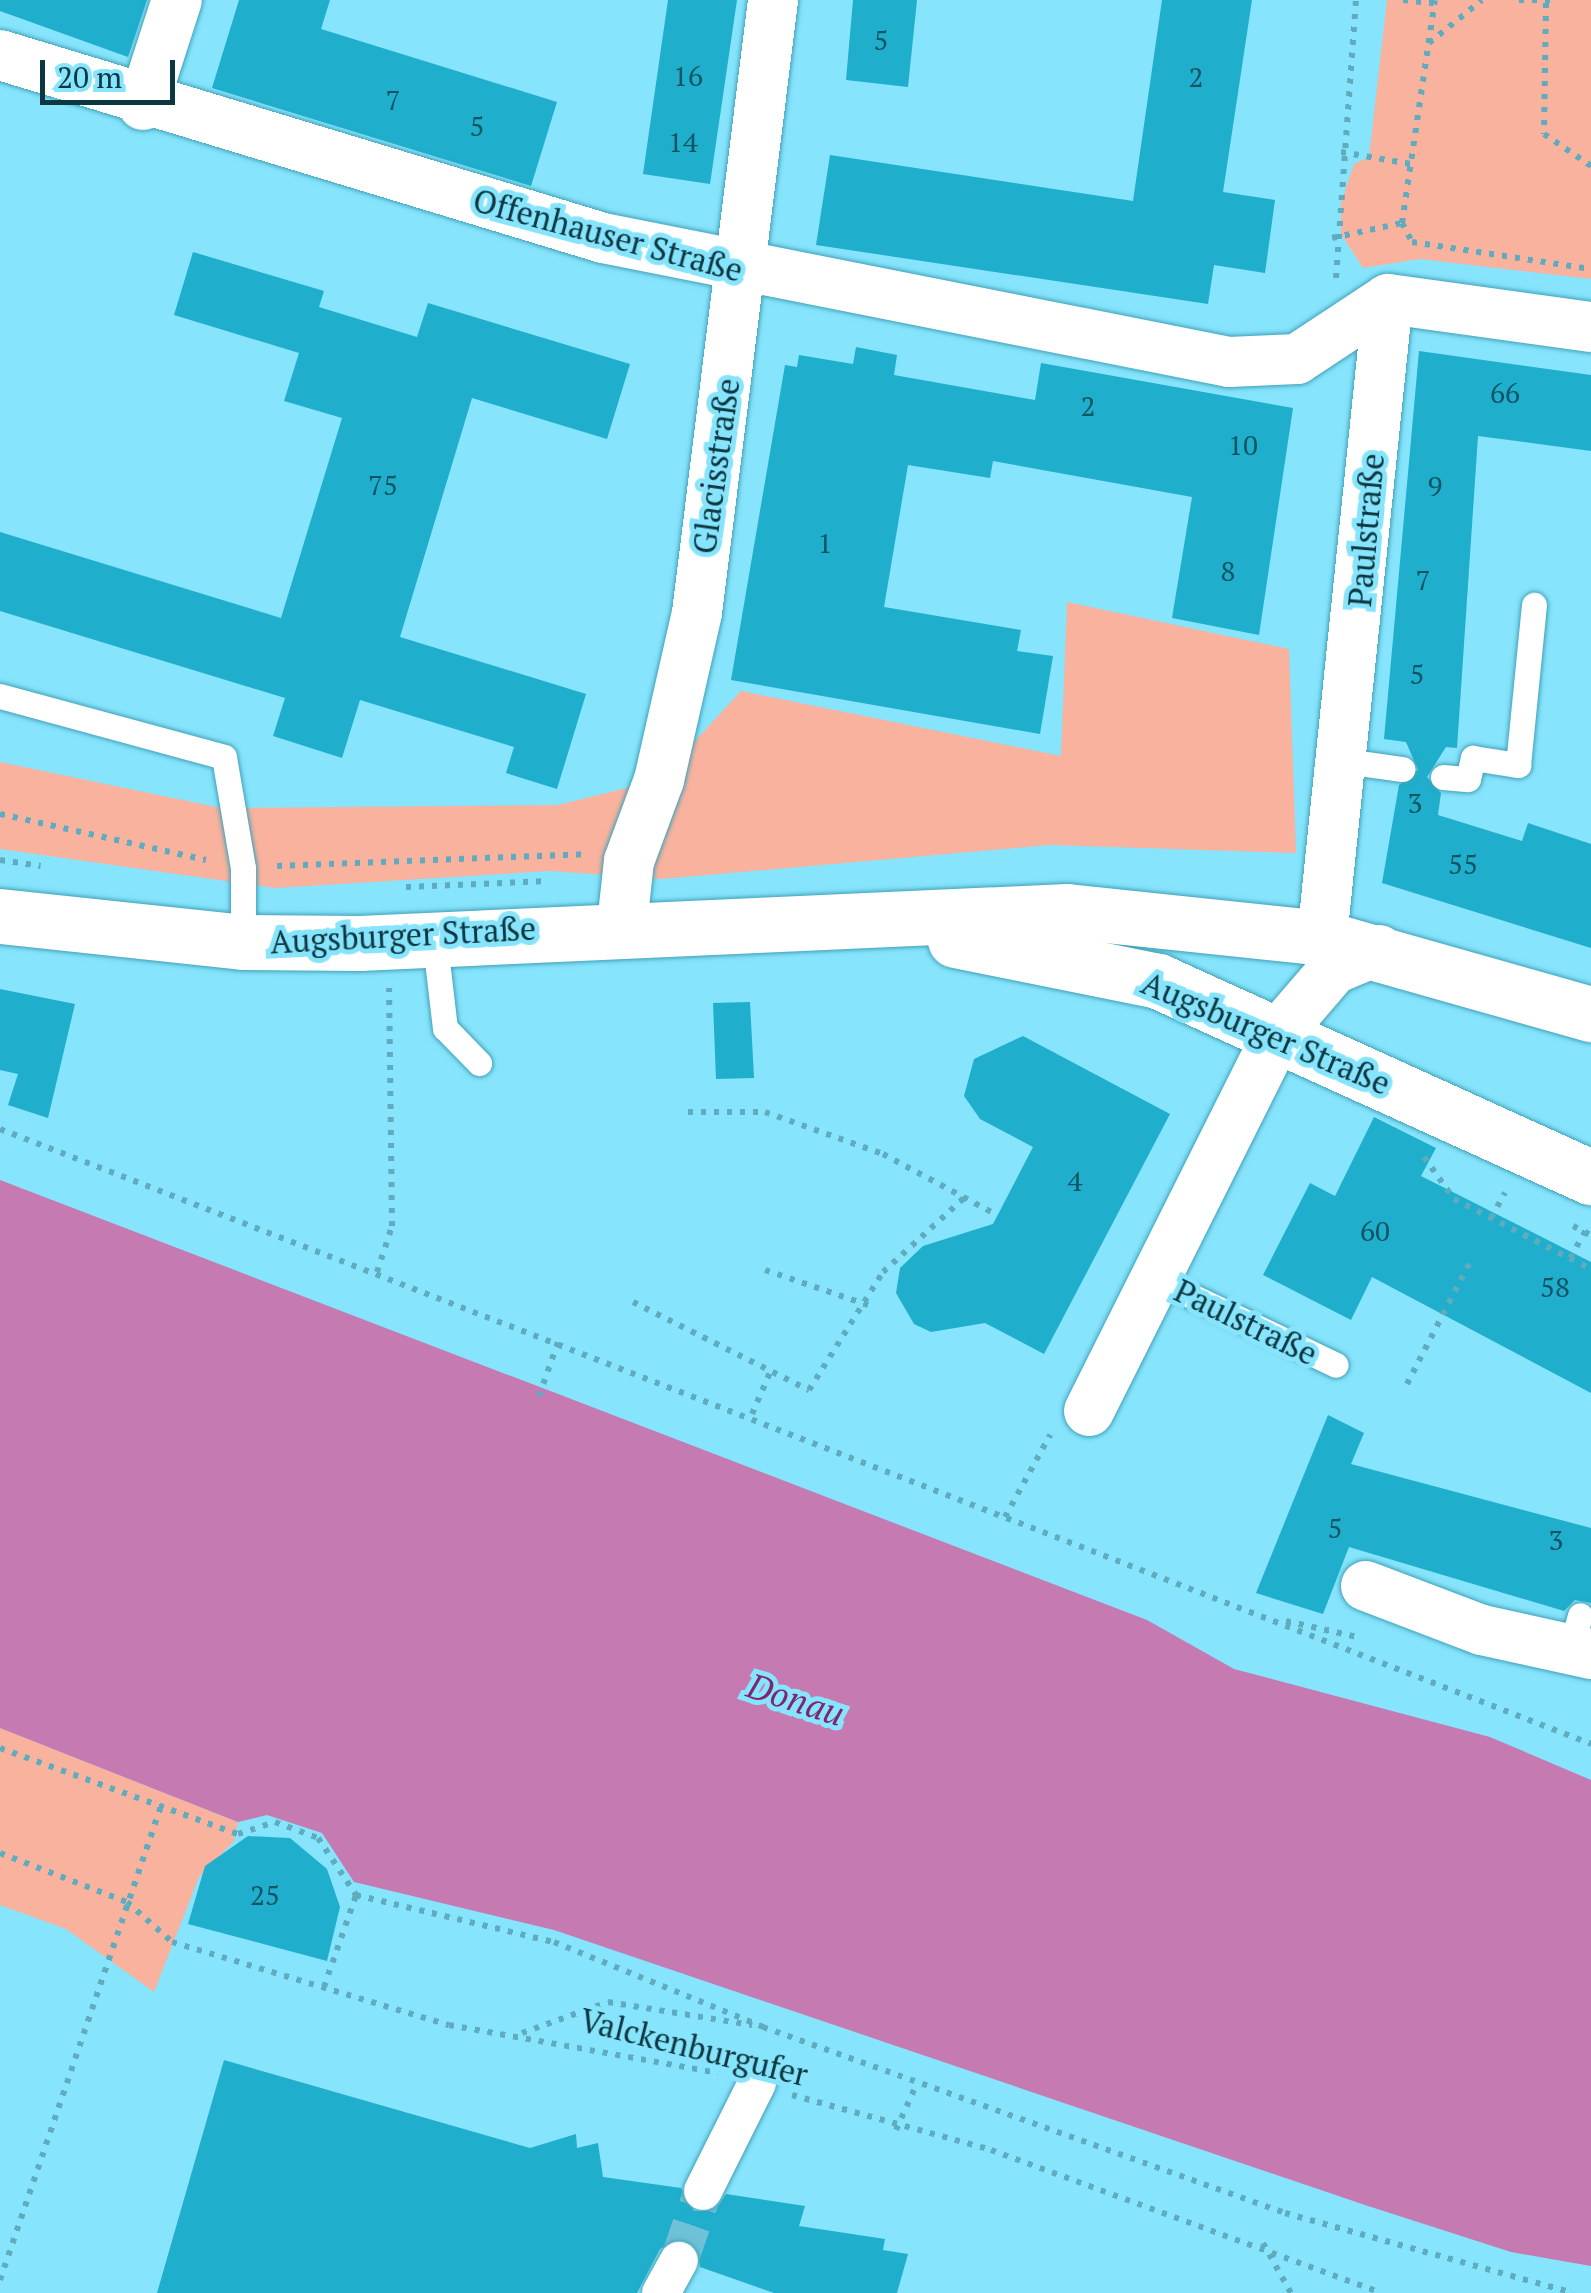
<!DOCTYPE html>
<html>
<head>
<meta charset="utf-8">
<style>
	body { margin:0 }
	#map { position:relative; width:1591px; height:2293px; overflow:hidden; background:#86e4fc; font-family:"PT Serif",serif }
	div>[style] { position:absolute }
	.green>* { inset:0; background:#f9b29d }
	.water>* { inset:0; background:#c57ab2 }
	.building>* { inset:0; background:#1faecc }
	.pedestrian-tunnel>* { height:38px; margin-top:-19px; transform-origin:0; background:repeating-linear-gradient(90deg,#6ec1d6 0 38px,transparent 0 57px) }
	.path>* { height:6px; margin-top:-3px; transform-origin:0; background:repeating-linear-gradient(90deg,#5facbf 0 5px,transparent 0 13px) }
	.roads { filter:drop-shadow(0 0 2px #40a2b9) drop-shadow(0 0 2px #40a2b9) }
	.service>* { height:25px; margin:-12.5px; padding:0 12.5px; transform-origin:12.5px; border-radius:12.5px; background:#fff }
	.pedestrian>* { height:38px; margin:-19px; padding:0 19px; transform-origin:19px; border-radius:19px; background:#fff }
	.minor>* { height:50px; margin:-25px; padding:0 25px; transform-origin:25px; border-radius:25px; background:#fff }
	.tertiary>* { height:55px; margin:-27.5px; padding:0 27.5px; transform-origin:27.5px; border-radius:27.5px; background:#fff }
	span { translate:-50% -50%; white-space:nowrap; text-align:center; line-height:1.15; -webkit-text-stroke:10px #86e4fc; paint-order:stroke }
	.number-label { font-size:28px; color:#115463 }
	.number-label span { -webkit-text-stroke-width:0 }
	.street-label { font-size:32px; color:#0c3640 }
	.water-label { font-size:35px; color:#80266f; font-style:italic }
	.scale { position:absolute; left:40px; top:60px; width:135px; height:45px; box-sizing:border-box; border:5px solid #0c3640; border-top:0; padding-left:12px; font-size:30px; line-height:35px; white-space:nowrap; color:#0c3640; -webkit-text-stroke:8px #86e4fc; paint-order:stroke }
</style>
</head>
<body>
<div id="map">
	<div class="green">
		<i style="clip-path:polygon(1387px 0,1591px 0,1591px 279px,1420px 259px,1363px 268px,1341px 234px,1341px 202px,1354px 164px,1369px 157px)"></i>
		<i style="clip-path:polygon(1067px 602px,1289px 649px,1296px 853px,1050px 845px,661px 879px,550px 871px,275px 888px,0 849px,0 762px,221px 808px,558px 805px,659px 780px,741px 691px,1061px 756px)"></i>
		<i style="clip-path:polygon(0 1728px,238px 1822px,234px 1841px,199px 1877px,154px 1992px,66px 1929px,0 1905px)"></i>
	</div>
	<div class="water">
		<i style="clip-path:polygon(0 1180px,1147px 1620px,1234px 1669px,1490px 1737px,1591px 1780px,1591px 2266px,1511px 2252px,1365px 2205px,554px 1930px,354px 1882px,322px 1833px,267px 1815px,238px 1822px,0 1728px)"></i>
	</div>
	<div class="building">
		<i style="clip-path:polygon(0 0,147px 0,128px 57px,0 11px)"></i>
		<i style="clip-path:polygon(239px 0,330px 0,321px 29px,557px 102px,531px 186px,212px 88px)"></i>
		<i style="clip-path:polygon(668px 0,737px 0,710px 184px,643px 174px)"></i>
		<i style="clip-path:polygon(853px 0,917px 0,908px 87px,846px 80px)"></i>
		<i style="clip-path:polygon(1162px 0,1252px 0,1223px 192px,1275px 200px,1265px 273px,1214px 265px,1208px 304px,816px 245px,830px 155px,1133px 201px)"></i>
		<i style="clip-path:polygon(193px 252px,324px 291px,319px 307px,417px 337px,428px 303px,630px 364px,607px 439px,472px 398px,400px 637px,586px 694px,557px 789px,506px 773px,514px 747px,360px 700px,342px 758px,273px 736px,285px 698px,0 611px,0 532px,281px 618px,342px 418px,284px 401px,299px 353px,174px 315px)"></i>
		<i style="clip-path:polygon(856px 347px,897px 355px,894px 375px,1035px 400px,1041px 363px,1293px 408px,1259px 635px,1172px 618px,1192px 497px,993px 461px,990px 478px,908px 465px,884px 607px,1021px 630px,1017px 651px,1053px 656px,1040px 734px,731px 680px,785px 365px,797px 367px,799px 355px,853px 364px)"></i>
		<i style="clip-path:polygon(1419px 351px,1591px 375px,1591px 451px,1478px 436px,1457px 748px,1446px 747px,1427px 777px,1441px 793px,1438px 815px,1522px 841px,1528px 823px,1591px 844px,1591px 948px,1382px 883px,1399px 785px,1418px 770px,1406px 742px,1384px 739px)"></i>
		<i style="clip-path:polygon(0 989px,75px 1004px,48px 1118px,8px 1105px,18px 1074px,0 1070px)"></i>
		<i style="clip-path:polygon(750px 1002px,754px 1078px,716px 1079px,713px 1003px)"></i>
		<i style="clip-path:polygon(1023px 1036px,1170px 1114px,1044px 1354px,985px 1323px,931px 1332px,914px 1324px,896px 1293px,900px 1268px,923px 1246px,993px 1224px,1033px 1147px,980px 1119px,964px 1096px,974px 1059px)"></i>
		<i style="clip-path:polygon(1374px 1117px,1436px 1148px,1421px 1176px,1591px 1262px,1591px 1393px,1372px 1277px,1351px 1320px,1263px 1275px,1310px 1183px,1335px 1196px)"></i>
		<i style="clip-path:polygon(1328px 1415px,1364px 1433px,1351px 1464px,1591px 1528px,1591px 1603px,1575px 1600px,1564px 1611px,1349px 1547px,1323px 1614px,1256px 1593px)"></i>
		<i style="clip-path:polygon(248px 1836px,290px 1838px,327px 1869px,340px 1907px,327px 1961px,188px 1924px,205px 1866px)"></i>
		<i style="clip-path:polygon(224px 2060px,530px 2148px,576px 2134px,577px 2148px,598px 2143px,603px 2177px,681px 2188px,694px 2211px,715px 2210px,726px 2194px,805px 2206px,799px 2226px,885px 2239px,883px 2250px,908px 2254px,897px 2293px,774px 2293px,700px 2267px,698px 2249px,680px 2239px,660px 2249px,637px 2293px,157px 2293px)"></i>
	</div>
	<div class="pedestrian-tunnel">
		<i style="left:679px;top:2261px;width:74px;rotate:-71.1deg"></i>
	</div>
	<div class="path">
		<i style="left:1403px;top:0;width:31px;rotate:6deg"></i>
		<i style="left:1519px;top:0;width:34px"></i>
		<i style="left:1546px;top:3px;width:131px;rotate:90.9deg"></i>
		<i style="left:1544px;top:134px;width:57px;rotate:34.2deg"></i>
		<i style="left:1429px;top:43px;width:68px;rotate:-39.1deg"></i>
		<i style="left:1341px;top:152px;width:71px;rotate:9.7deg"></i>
		<i style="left:1402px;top:223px;width:225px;rotate:-81.6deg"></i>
		<i style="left:1332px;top:238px;width:72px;rotate:-12.1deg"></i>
		<i style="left:1402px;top:223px;width:21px;rotate:62deg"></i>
		<i style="left:1412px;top:242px;width:181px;rotate:8.6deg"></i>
		<i style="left:1336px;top:278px;width:279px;rotate:-85.9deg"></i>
		<i style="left:0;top:814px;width:211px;rotate:12.6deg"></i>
		<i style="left:0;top:860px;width:41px;rotate:8.3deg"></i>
		<i style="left:277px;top:866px;width:307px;rotate:-2.2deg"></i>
		<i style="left:406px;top:887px;width:142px;rotate:-2.4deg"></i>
		<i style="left:688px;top:1112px;width:77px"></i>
		<i style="left:765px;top:1112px;width:125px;rotate:19.6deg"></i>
		<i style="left:883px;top:1154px;width:129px;rotate:28.2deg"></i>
		<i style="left:0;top:1129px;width:1706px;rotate:21.13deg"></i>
		<i style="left:1424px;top:1157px;width:52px;rotate:54.5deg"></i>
		<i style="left:1454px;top:1199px;width:154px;rotate:27.1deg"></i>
		<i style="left:1491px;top:1218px;width:29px;rotate:-61deg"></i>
		<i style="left:1573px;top:1226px;width:20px;rotate:27deg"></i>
		<i style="left:1570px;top:1258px;width:34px;rotate:-60deg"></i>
		<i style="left:765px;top:1270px;width:109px;rotate:18.8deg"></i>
		<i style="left:377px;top:1272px;width:48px;rotate:-71.9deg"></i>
		<i style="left:392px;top:1226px;width:238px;rotate:-90.7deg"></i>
		<i style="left:633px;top:1302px;width:197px;rotate:26.6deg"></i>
		<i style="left:809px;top:1390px;width:139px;rotate:-57.9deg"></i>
		<i style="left:883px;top:1272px;width:110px;rotate:-42.4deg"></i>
		<i style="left:1407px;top:1384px;width:140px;rotate:-62.7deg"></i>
		<i style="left:539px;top:1396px;width:57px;rotate:-70.6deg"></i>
		<i style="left:752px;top:1414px;width:48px;rotate:-66.6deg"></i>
		<i style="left:1005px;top:1517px;width:94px;rotate:-61.2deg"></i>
		<i style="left:1286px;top:1621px;width:73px;rotate:12.7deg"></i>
		<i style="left:0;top:1748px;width:253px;rotate:19.9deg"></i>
		<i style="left:238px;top:1834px;width:39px;rotate:-18deg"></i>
		<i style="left:275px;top:1822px;width:46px;rotate:20.4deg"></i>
		<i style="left:318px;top:1838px;width:69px;rotate:56.3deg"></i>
		<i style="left:356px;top:1895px;width:204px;rotate:13.4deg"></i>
		<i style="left:554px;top:1942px;width:226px;rotate:22.1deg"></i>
		<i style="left:763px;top:2027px;width:554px;rotate:19.61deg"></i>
		<i style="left:1285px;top:2213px;width:299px;rotate:15.5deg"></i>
		<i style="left:0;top:1853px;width:136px;rotate:21.1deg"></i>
		<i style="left:127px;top:1902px;width:60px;rotate:41.6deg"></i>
		<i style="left:172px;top:1942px;width:289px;rotate:16.7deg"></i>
		<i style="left:449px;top:2025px;width:273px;rotate:10.1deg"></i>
		<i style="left:324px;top:1987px;width:97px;rotate:-70.8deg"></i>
		<i style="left:522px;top:2033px;width:91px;rotate:-19.8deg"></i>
		<i style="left:608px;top:2002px;width:146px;rotate:9.1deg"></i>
		<i style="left:792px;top:2095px;width:206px;rotate:15.4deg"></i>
		<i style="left:991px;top:2150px;width:415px;rotate:20.1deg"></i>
		<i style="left:896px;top:2130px;width:51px;rotate:-65.9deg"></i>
		<i style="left:1263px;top:2243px;width:57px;rotate:60.8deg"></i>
		<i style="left:0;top:2280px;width:504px;rotate:-71.24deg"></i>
	</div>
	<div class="roads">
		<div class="service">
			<i style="left:0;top:696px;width:232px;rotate:15.2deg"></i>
			<i style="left:224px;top:757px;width:113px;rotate:80.3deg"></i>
			<i style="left:243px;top:868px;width:74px;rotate:90deg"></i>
			<i style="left:1345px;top:761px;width:58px;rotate:8deg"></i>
			<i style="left:1443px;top:777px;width:25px;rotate:5deg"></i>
			<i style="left:1468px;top:779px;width:22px;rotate:-77deg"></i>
			<i style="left:1473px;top:758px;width:46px;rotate:8.8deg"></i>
			<i style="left:1518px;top:765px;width:161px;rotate:-84.3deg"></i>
			<i style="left:434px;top:935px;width:94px;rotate:83.3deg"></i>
			<i style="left:445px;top:1028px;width:49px;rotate:45.8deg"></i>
			<i style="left:1156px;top:1279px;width:199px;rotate:25.5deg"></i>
			<i style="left:1571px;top:1647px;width:33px;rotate:-74deg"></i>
		</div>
		<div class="pedestrian">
			<i style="left:703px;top:2191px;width:121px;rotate:-63.4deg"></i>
			<i style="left:661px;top:2293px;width:37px;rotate:-61deg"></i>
		</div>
		<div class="minor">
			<i style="left:0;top:55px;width:630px;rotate:16.88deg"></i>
			<i style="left:603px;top:238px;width:638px;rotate:11.2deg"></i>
			<i style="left:1229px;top:362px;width:68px;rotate:-2.5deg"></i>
			<i style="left:1297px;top:359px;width:109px;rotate:-33.4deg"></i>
			<i style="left:1388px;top:299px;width:205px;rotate:7.9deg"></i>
			<i style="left:143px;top:105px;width:110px;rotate:-72.1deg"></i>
			<i style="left:622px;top:925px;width:64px;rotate:-83.8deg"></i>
			<i style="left:629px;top:861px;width:86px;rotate:-69.7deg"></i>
			<i style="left:659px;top:780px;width:171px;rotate:-77.2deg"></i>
			<i style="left:697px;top:613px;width:618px;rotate:-82.93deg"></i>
			<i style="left:1322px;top:938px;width:642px;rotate:-84.1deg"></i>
			<i style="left:1089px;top:1411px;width:422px;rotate:-63.4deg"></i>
			<i style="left:1278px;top:1034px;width:86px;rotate:-49.3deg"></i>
			<i style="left:1334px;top:969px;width:49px;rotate:-22.9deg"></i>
			<i style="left:1366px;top:1586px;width:124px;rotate:20.8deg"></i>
			<i style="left:1482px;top:1630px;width:112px;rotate:12.4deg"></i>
		</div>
		<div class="tertiary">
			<i style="left:0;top:916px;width:244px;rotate:6.1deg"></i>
			<i style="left:243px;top:942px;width:116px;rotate:0.5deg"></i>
			<i style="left:359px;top:943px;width:709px;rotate:-2.59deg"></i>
			<i style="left:1067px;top:911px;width:256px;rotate:6deg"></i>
			<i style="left:1322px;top:938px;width:280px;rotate:15.8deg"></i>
			<i style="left:955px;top:940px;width:207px;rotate:11.4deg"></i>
			<i style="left:1158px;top:981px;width:475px;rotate:24.4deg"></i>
		</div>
	</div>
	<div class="number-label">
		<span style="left:881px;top:40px">5</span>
		<span style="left:688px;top:76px">16</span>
		<span style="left:1196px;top:77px">2</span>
		<span style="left:393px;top:100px">7</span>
		<span style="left:477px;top:126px">5</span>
		<span style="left:683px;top:142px">14</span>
		<span style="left:1505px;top:393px">66</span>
		<span style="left:1088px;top:406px">2</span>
		<span style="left:1243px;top:445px">10</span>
		<span style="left:383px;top:485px">75</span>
		<span style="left:1435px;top:486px">9</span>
		<span style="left:825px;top:543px">1</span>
		<span style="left:1228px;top:571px">8</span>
		<span style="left:1423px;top:580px">7</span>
		<span style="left:1417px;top:674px">5</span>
		<span style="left:1415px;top:803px">3</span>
		<span style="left:1463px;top:864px">55</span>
		<span style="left:1075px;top:1181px">4</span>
		<span style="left:1375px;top:1231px">60</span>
		<span style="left:1555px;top:1287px">58</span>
		<span style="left:1335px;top:1528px">5</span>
		<span style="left:1556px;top:1540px">3</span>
		<span style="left:265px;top:1895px">25</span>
	</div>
	<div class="street-label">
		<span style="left:608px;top:235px;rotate:15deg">Offenhauser Straße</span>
		<span style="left:716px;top:466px;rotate:-82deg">Glacisstraße</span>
		<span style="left:1366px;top:530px;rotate:-85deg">Paulstraße</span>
		<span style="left:403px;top:935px;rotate:-3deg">Augsburger Straße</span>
		<span style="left:1266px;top:1033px;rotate:23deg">Augsburger Straße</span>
		<span style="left:1246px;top:1322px;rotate:26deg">Paulstraße</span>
		<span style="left:694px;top:2047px;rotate:14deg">Valckenburgufer</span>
	</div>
	<div class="water-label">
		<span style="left:796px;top:1699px;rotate:18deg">Donau</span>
	</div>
	<div class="scale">20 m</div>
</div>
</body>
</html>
